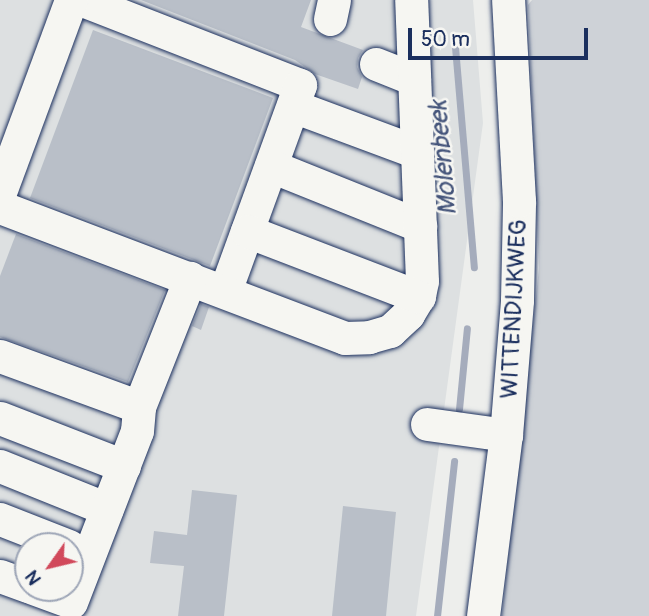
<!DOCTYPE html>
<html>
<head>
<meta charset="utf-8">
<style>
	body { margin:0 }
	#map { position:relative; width:649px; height:616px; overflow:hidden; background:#edeeec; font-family:Pangolin,sans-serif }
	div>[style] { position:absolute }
	.built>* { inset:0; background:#dde0e1 }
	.green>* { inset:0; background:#ced2d7 }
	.stream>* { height:7px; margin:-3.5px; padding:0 3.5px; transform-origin:3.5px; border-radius:3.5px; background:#a5acbc }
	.building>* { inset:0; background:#b9bfc8 }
	.roads { filter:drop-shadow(0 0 2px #1b2f5e) drop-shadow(0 0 2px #1b2f5e) }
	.minor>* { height:33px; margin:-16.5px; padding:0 16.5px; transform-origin:16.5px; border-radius:16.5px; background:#f6f6f2 }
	span { translate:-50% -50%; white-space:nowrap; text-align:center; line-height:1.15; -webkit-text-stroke:5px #f6f6f2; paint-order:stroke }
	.street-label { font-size:24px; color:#1b2f5e }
	.water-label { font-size:26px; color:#44547a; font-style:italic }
	.north { position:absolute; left:14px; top:532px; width:70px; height:70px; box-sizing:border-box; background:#f6f6f2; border:2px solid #9ea6b7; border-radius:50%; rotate:236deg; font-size:19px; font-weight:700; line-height:28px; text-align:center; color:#1b2f5e }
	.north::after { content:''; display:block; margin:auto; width:24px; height:32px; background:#d1495b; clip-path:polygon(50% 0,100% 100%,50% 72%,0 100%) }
	.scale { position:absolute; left:408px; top:28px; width:180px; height:32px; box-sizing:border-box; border:4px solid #1b2f5e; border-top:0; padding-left:9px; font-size:21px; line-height:24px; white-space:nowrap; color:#1b2f5e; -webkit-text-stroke:5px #f6f6f2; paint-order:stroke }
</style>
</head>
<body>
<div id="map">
	<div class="built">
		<i style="clip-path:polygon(evenodd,0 0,473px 0,483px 123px,416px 616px,0 616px,0 0,28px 546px,70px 546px,70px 588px,28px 588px,28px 546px)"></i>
	</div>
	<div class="green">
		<i style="clip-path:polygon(532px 0,649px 0,649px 616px,502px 616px,539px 268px,528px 5px)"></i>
	</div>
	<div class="stream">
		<i style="left:455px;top:47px;width:221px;rotate:85.1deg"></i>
		<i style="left:459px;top:409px;width:81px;rotate:-84.4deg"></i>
		<i style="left:437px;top:616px;width:156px;rotate:-83.7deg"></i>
	</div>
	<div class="building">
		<i style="clip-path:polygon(141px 0,311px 0,301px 27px,363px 50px,358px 58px,357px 67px,362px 77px,358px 89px,315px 74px,295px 60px)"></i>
		<i style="clip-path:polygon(93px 30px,273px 98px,210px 266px,30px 198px)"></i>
		<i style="clip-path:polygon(16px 234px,165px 290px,128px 382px,0 337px,0 276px)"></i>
		<i style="clip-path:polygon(201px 304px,209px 307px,201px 330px,192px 326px)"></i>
		<i style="clip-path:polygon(192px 490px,237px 495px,224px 616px,178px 616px,184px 566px,150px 563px,154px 531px,187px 535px)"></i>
		<i style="clip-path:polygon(343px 506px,396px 512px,386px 616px,332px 616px)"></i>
	</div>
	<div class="roads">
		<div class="minor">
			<i style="left:82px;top:0;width:234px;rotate:21.3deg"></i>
			<i style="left:300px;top:85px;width:219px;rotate:110deg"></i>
			<i style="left:330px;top:19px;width:19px;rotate:-78deg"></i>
			<i style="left:376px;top:64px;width:41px;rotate:21.5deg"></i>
			<i style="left:293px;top:106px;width:132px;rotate:20.4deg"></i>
			<i style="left:271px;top:166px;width:161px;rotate:21.9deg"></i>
			<i style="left:0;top:192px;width:205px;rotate:-69.7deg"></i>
			<i style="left:0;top:207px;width:369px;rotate:20.8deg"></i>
			<i style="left:345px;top:338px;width:24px;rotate:-2deg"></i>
			<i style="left:369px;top:337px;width:22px;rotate:-16deg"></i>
			<i style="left:390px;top:331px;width:25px;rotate:-43deg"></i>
			<i style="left:408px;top:314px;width:21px;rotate:-59deg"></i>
			<i style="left:419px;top:296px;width:15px;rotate:-79deg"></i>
			<i style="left:422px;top:281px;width:281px;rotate:-92.2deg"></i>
			<i style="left:247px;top:231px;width:184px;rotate:21deg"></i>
			<i style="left:0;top:356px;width:148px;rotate:20.1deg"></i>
			<i style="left:139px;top:407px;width:139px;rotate:-68.4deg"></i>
			<i style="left:0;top:418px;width:133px;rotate:21.2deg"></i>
			<i style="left:427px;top:424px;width:80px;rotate:7.9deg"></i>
			<i style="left:0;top:466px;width:115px;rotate:21.9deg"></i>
			<i style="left:0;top:519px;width:74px;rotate:21.4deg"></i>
			<i style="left:0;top:576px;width:30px;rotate:20deg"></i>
			<i style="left:33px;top:588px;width:40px;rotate:20.2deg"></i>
			<i style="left:71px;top:602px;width:183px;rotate:-68.9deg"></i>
			<i style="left:137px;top:431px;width:24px;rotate:-85deg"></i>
			<i style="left:483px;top:616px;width:182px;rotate:-82.8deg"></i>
			<i style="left:506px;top:435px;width:135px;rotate:-85.3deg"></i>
			<i style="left:517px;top:300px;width:99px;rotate:-88.8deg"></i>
			<i style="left:519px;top:201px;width:201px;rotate:-93.1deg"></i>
		</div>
	</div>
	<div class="street-label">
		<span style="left:514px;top:309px;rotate:-87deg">WITTENDIJKWEG</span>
	</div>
	<div class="water-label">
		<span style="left:444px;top:158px;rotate:-95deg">Molenbeek</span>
	</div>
	<div class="north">N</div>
	<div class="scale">50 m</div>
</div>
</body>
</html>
